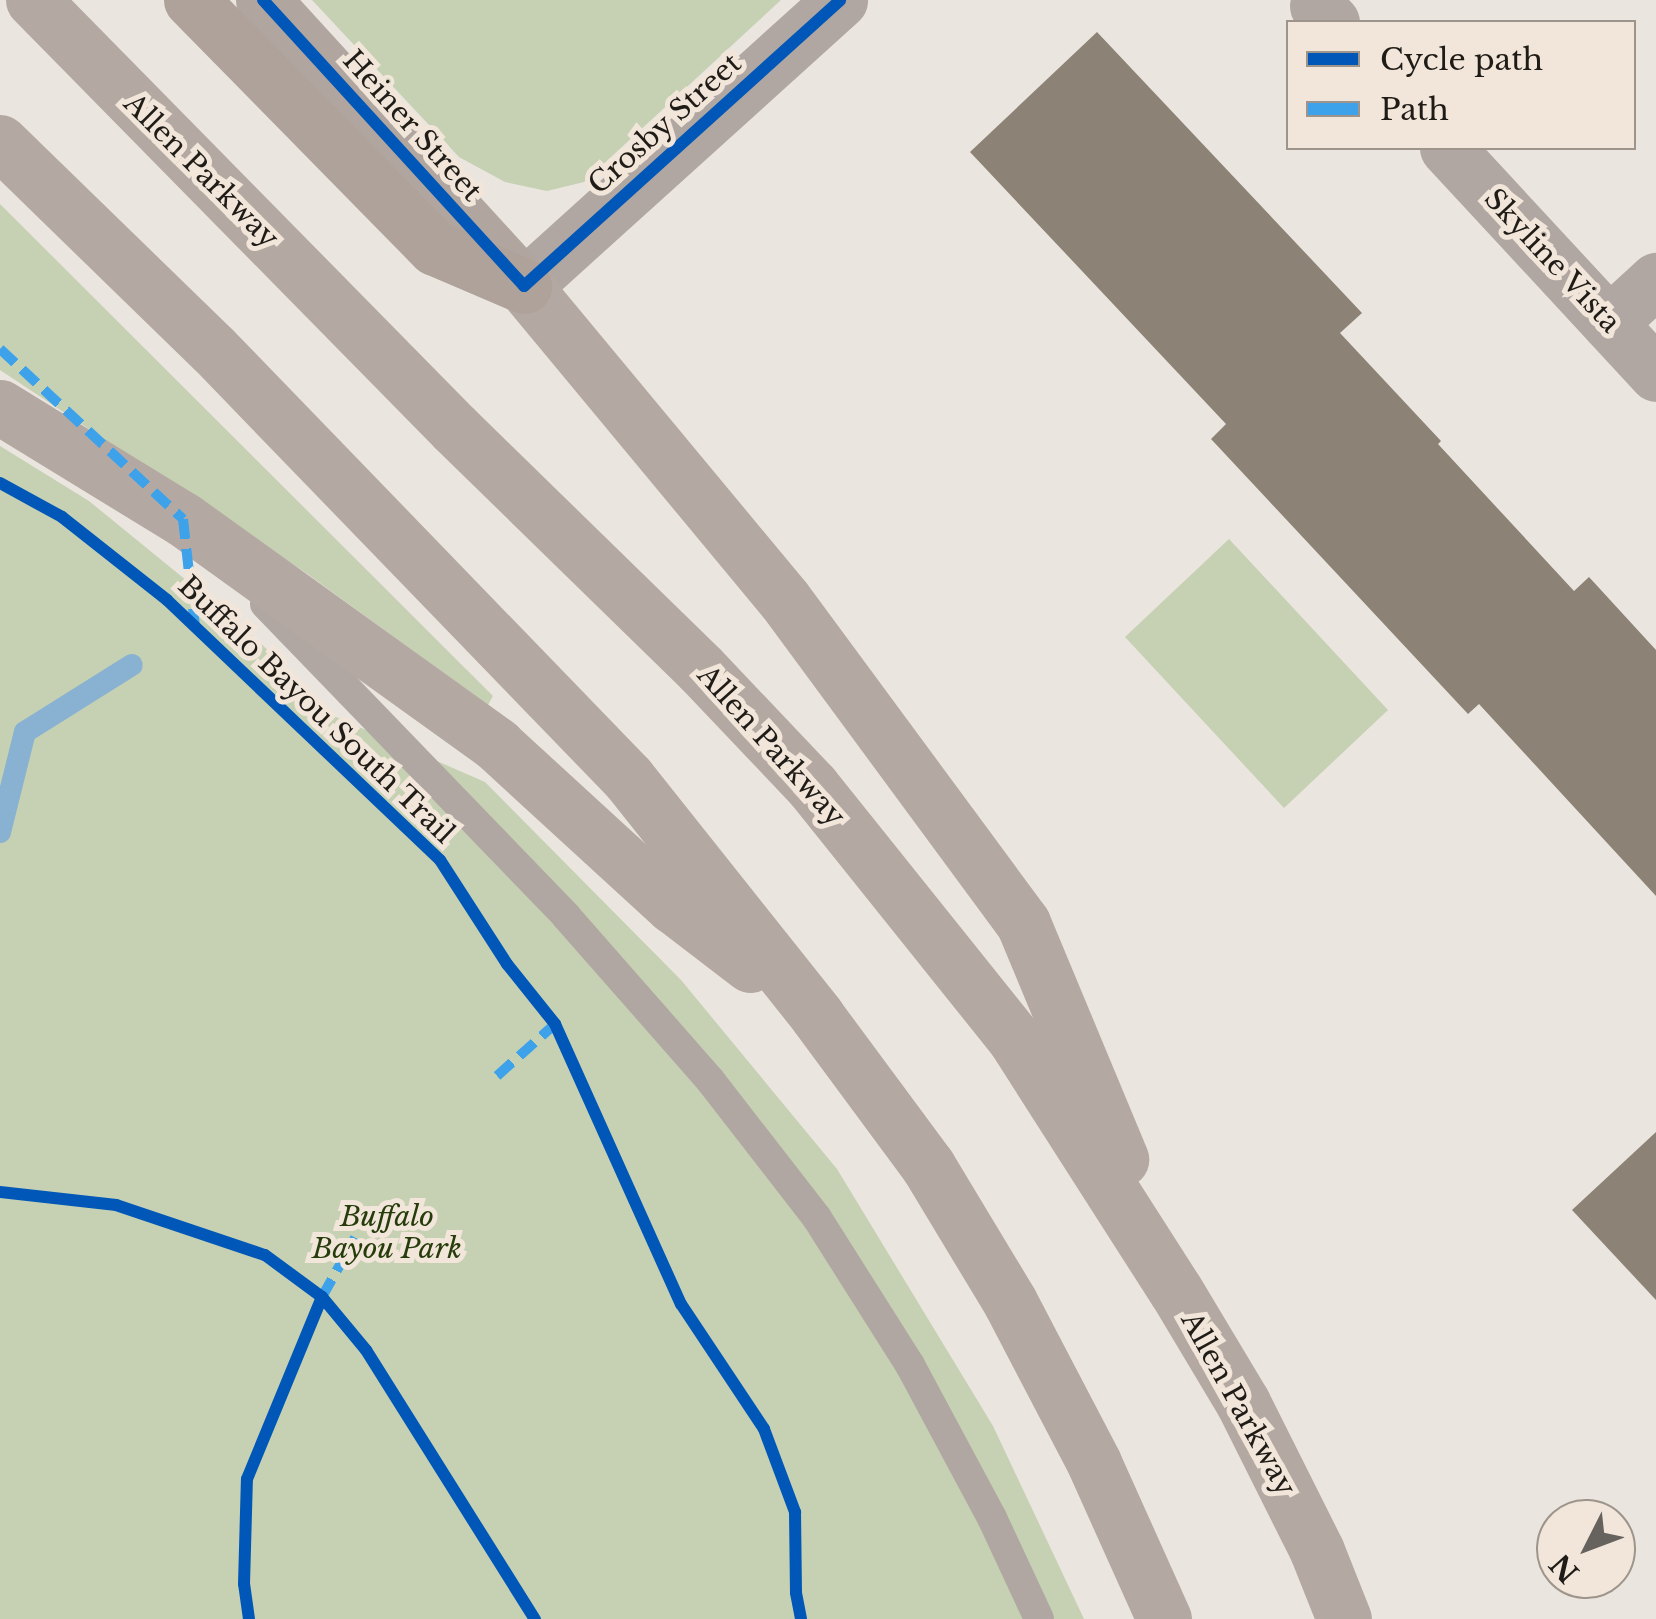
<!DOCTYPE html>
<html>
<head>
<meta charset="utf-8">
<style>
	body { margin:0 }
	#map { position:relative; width:1656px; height:1619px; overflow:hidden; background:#ebe5df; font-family:"Libre Baskerville",serif }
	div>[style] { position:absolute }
	.green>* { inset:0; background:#c5d1b2 }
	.stream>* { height:22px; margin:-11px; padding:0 11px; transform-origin:11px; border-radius:11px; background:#88b1d2 }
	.building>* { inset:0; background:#8c8376 }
	.lane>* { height:30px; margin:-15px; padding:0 15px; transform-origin:15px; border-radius:15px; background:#b1a7a2 }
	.street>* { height:55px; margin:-27.5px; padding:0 27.5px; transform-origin:27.5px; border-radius:27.5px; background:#b1a7a2 }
	.secondary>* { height:55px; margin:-27.5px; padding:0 27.5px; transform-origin:27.5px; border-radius:27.5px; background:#b1a69f }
	.primary>* { height:55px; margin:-27.5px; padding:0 27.5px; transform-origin:27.5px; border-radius:27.5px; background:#b4a9a2 }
	.highway>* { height:55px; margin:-27.5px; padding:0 27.5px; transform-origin:27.5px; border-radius:27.5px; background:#aea29b }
	.quiet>* { height:10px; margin-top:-5px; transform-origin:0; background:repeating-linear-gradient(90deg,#3da2ea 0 20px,transparent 0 30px) }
	.cycleway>* { height:12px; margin:-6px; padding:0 6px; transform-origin:6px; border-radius:6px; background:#0057b8 }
	span { translate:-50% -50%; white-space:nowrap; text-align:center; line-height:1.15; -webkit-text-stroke:10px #f1e6d9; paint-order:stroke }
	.street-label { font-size:28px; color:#1f1b17 }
	.park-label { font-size:28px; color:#263c0b; font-style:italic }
	.legend { position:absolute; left:1286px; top:20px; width:350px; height:130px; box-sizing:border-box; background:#f1e6d9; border:2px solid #9d958b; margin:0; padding:12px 18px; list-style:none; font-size:30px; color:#1f1b17 }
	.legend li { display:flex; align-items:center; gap:20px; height:50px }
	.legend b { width:50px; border:2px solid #9d958b }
	.north { position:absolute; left:1536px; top:1499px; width:100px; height:100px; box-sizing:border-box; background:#f1e6d9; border:2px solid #9d958b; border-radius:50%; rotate:228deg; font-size:28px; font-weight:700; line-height:40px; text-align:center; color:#1f1b17 }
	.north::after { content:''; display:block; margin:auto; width:35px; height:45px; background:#66625d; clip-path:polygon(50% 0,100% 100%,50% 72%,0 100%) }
</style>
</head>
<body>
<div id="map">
	<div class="green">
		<i style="clip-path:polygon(312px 0,781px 0,584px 182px,547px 191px,505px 182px,459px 157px)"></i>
		<i style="clip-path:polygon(0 204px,493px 696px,488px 705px,306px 573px,0 370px)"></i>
		<i style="clip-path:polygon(0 446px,89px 501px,246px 629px,336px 717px,485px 782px,681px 980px,837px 1169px,993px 1426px,1084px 1619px,0 1619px)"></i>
		<i style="clip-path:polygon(1229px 539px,1388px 710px,1284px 808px,1125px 637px)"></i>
	</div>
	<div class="stream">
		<i style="left:0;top:832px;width:103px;rotate:-76deg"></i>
		<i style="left:25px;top:732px;width:126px;rotate:-32.1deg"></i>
	</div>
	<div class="building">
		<i style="clip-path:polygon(1097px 32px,1362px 313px,1340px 333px,1441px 441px,1438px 444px,1574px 591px,1589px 577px,1656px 650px,1656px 896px,1479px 704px,1468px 714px,1211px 439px,1226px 424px,970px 152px)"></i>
		<i style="clip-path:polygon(1656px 1132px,1656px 1300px,1572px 1210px)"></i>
	</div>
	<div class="lane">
		<i style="left:265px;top:604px;width:434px;rotate:46deg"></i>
		<i style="left:566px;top:916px;width:218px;rotate:48.7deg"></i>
		<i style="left:710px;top:1080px;width:175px;rotate:52.2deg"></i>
		<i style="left:817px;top:1218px;width:174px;rotate:57.7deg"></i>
		<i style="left:910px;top:1365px;width:174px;rotate:61.8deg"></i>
		<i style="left:992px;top:1518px;width:111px;rotate:65deg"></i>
	</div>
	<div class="street">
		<i style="left:1317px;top:6px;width:22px;rotate:47deg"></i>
		<i style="left:1447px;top:148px;width:308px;rotate:47.2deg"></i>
		<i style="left:524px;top:286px;width:426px;rotate:-42.1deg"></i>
		<i style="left:1609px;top:323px;width:64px;rotate:-42.5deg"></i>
	</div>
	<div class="secondary">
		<i style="left:263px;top:0;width:387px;rotate:47.6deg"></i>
	</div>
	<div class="primary">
		<i style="left:33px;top:0;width:600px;rotate:45.47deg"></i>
		<i style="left:454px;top:428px;width:344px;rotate:44.3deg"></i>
		<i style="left:700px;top:668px;width:163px;rotate:46.5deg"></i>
		<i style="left:812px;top:786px;width:323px;rotate:51.3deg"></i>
		<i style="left:1014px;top:1038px;width:300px;rotate:57.4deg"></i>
		<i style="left:1176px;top:1291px;width:131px;rotate:59.1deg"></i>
		<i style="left:1243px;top:1403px;width:165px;rotate:63.4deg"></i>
		<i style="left:1317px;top:1551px;width:73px;rotate:68.3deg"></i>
		<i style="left:0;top:142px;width:298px;rotate:44.2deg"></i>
		<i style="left:214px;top:350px;width:595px;rotate:45.95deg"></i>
		<i style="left:628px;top:778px;width:304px;rotate:51.5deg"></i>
		<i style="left:817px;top:1016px;width:187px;rotate:53.5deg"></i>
		<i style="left:928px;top:1166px;width:159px;rotate:58.9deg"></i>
		<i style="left:1010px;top:1302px;width:182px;rotate:62.4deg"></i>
		<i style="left:1094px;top:1463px;width:171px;rotate:65.8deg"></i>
		<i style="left:524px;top:286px;width:407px;rotate:50.3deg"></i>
		<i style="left:784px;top:599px;width:403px;rotate:53.6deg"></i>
		<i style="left:1023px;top:923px;width:256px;rotate:67.4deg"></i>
		<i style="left:0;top:407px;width:215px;rotate:31.5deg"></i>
		<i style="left:183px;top:519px;width:387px;rotate:35.7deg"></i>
		<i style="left:497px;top:745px;width:239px;rotate:42.5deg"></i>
		<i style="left:673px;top:906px;width:97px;rotate:37.5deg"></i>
	</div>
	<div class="highway">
		<i style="left:191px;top:0;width:348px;rotate:45.5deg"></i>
		<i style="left:435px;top:248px;width:97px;rotate:23.1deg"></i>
	</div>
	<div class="quiet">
		<i style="left:0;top:349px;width:250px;rotate:42.9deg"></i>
		<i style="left:183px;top:519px;width:108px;rotate:83.6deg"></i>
		<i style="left:497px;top:1076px;width:78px;rotate:-41.9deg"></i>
		<i style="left:322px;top:1297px;width:68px;rotate:-60.8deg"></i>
	</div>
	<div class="cycleway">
		<i style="left:263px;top:0;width:387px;rotate:47.6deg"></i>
		<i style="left:524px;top:286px;width:426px;rotate:-42.1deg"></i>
		<i style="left:0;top:483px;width:71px;rotate:28.7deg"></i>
		<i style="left:62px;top:517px;width:134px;rotate:38.3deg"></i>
		<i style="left:167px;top:600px;width:377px;rotate:43.6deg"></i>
		<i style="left:440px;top:860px;width:124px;rotate:57.2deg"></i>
		<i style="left:507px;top:964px;width:77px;rotate:51.3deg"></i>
		<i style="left:555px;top:1024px;width:307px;rotate:65.8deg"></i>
		<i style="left:681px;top:1304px;width:150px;rotate:56.4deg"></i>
		<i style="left:764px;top:1429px;width:89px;rotate:69.5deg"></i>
		<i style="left:795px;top:1512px;width:81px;rotate:89.3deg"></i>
		<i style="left:796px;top:1593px;width:26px;rotate:79deg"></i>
		<i style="left:0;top:1192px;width:117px;rotate:6.4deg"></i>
		<i style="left:116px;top:1205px;width:157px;rotate:18.6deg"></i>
		<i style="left:265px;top:1255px;width:71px;rotate:36.4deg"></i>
		<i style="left:322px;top:1297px;width:69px;rotate:50.3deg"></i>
		<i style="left:366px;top:1350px;width:318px;rotate:57.9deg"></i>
		<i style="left:249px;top:1619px;width:35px;rotate:-98deg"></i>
		<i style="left:244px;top:1584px;width:105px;rotate:-88.4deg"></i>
		<i style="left:247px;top:1479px;width:197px;rotate:-67.6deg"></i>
	</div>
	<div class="street-label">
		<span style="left:665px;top:124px;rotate:-42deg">Crosby Street</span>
		<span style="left:412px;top:126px;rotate:48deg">Heiner Street</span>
		<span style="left:201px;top:171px;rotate:45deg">Allen Parkway</span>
		<span style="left:1552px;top:261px;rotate:47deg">Skyline Vista</span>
		<span style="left:316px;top:710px;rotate:44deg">Buffalo Bayou South Trail</span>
		<span style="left:771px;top:746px;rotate:48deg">Allen Parkway</span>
		<span style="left:1238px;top:1404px;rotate:61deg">Allen Parkway</span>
	</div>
	<div class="park-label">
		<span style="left:387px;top:1233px">Buffalo<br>Bayou Park</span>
	</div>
	<ul class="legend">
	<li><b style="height:12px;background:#0057b8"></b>Cycle path</li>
	<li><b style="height:12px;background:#3da2ea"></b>Path</li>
	</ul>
	<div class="north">N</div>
</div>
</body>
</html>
